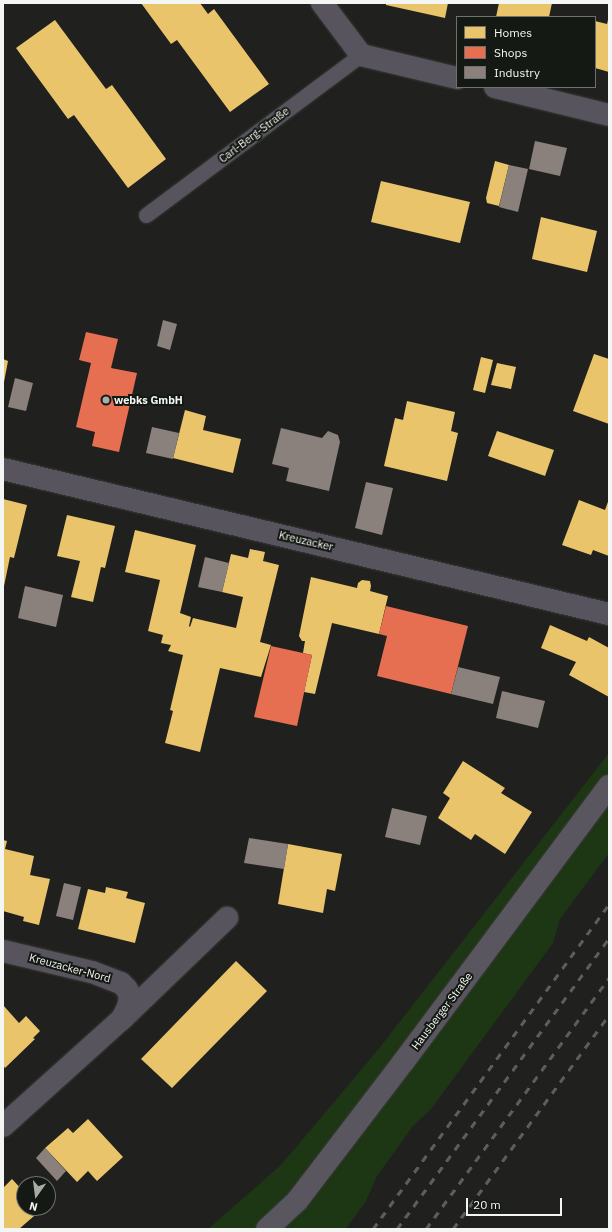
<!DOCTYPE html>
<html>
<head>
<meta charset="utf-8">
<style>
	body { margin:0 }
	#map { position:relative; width:612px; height:1232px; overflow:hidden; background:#20211f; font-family:"IBM Plex Sans",sans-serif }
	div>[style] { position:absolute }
	.green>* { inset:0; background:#1d3614 }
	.homes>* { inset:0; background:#e9c46a }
	.shops>* { inset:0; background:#e76f51 }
	.industry>* { inset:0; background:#8a817c }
	.roads { filter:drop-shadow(0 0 1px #393b38) drop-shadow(0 0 1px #393b38) }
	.service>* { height:15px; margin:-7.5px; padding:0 7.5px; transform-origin:7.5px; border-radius:7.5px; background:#57545d }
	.minor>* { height:22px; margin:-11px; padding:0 11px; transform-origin:11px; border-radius:11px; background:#57545d }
	.secondary>* { height:22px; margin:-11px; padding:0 11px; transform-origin:11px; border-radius:11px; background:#595660 }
	.rail>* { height:3px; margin-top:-1.5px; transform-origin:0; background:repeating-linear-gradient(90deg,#5d5c60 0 7px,transparent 0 14px) }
	.dots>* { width:11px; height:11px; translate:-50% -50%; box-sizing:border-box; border:2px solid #151914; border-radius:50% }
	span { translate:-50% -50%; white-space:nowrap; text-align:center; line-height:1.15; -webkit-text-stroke:4px #151914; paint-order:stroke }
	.street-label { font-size:11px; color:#f3f6f2 }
	.poi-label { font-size:11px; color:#f3f6f2; font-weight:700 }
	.left { translate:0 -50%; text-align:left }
	.frame { position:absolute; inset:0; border:4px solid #f3f6f2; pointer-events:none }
	.legend { position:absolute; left:456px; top:16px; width:140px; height:72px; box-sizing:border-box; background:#151914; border:1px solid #6e716d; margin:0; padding:5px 7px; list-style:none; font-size:12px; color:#f3f6f2 }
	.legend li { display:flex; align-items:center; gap:8px; height:20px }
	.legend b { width:20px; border:1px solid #6e716d }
	.north { position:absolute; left:16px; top:1176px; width:40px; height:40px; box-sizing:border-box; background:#151914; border:1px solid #6e716d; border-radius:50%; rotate:194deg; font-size:11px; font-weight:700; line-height:16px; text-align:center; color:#f3f6f2 }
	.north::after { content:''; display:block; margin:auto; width:14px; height:18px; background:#a9aba8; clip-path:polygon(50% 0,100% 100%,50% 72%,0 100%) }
	.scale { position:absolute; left:466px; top:1198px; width:96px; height:18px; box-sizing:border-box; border:2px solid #f3f6f2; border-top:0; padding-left:5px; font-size:12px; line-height:14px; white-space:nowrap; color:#f3f6f2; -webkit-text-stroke:3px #151914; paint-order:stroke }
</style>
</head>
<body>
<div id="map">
	<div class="green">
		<i style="clip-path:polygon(609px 753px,609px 853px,560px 919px,553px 943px,431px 1109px,413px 1126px,377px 1176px,366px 1201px,346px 1229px,208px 1229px,281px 1165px,377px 1051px)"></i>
	</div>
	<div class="homes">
		<i style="clip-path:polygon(141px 3px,200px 3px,208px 14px,214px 9px,269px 84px,230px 112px,177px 40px,171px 44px)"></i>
		<i style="clip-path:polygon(386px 3px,448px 3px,445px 18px,386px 5px)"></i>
		<i style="clip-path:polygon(499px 3px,552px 3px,549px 17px,496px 17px)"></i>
		<i style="clip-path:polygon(609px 16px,609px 72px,595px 68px,595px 21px,607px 24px)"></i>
		<i style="clip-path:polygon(55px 20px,106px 89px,112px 85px,166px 159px,128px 188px,74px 115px,68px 119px,16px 48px)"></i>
		<i style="clip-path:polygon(495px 161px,509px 165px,499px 206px,487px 203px,486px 198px)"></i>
		<i style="clip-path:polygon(381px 181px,470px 202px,460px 243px,371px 222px)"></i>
		<i style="clip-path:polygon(541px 217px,597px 231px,587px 272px,532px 259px)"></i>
		<i style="clip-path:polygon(594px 354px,609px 359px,609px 424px,573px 411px)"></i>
		<i style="clip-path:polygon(481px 357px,493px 360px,485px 393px,473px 390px)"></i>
		<i style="clip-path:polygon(3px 359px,8px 361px,4px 382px,3px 381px)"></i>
		<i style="clip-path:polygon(497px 363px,516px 367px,511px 389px,491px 385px)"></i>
		<i style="clip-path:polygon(407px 401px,455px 412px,451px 431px,458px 433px,447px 481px,384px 466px,395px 418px,403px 420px)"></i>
		<i style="clip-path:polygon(185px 410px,206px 416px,203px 430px,241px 439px,233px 473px,173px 458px)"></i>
		<i style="clip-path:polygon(497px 431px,554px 450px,545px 476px,488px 456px)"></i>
		<i style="clip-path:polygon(3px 499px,27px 505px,14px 558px,10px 557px,4px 586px)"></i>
		<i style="clip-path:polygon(609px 499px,609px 556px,593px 550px,591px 555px,562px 545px,579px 500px,605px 510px)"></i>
		<i style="clip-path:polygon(67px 515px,115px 526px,105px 568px,101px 567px,93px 602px,71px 597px,80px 561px,57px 556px)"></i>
		<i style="clip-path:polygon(135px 530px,196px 545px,180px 613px,191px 617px,189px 626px,190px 627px,193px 618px,236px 628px,243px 597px,222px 592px,231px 554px,248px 558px,250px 549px,265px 552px,263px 561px,279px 565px,260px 642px,271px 645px,261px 677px,220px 668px,200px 752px,165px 743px,173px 711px,170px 710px,183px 655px,168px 651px,171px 645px,161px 643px,163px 635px,148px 631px,160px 580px,125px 572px)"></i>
		<i style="clip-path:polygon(311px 577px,357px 588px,358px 583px,362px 580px,370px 581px,371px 586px,370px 591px,388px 596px,379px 634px,332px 623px,315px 694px,304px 692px,312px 655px,303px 653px,305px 641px,302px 641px,299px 636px)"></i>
		<i style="clip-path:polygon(550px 625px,587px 641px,589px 637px,609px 648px,609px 697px,569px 675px,576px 662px,541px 648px)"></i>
		<i style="clip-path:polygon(463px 761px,505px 788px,501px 793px,532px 812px,505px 854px,475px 834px,471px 840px,438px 818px,450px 798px,443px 793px)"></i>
		<i style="clip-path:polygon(3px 840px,7px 841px,5px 849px,34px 856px,30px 875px,50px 879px,39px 925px,23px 921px,24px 917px,3px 911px)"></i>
		<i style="clip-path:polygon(288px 844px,342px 854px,335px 891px,327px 889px,323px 913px,278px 904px)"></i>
		<i style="clip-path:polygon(106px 887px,128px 892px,126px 898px,145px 903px,135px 943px,78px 929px,88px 889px,105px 893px)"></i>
		<i style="clip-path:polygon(236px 961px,267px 991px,172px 1088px,141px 1059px)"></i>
		<i style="clip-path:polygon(3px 1005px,19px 1023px,26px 1016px,40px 1031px,33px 1038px,35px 1039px,5px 1068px,3px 1065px)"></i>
		<i style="clip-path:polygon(88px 1119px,123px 1157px,97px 1181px,88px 1171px,77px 1182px,45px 1148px,68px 1128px,73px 1133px)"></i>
		<i style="clip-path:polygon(12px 1179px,24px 1192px,24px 1208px,39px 1208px,41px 1210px,19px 1229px,3px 1229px,3px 1188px)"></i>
	</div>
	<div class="shops">
		<i style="clip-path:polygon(86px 332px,118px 339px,111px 368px,137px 373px,119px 452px,92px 446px,95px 432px,76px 427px,91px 363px,79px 360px)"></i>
		<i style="clip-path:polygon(386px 606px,468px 626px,451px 694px,377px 676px,387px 636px,379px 634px)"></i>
		<i style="clip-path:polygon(271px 646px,312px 655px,297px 726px,254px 717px)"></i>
	</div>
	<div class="industry">
		<i style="clip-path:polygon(535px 141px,567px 148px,560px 176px,529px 169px)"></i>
		<i style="clip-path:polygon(509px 165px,528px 169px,518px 212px,499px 207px)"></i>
		<i style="clip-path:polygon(163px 320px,177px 324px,170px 350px,157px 346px)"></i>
		<i style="clip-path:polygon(15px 378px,33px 383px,26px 411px,8px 407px)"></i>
		<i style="clip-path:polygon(152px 427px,179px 433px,173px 459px,146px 453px)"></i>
		<i style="clip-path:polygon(281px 428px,322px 438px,328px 431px,338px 435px,340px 442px,329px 491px,286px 481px,289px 468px,272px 464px)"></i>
		<i style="clip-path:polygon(366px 482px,393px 488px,382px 535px,355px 528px)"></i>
		<i style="clip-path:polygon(205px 557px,229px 563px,222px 592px,198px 587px)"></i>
		<i style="clip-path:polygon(25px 586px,63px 595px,56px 627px,18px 618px)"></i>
		<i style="clip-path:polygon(458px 667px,500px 677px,493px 704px,451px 694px)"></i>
		<i style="clip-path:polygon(502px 691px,545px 701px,538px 728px,496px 718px)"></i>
		<i style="clip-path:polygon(392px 808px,427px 816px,420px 845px,385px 837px)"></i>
		<i style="clip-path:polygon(249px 838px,288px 844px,284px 869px,244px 863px)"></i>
		<i style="clip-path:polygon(64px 883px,81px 887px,73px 920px,56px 916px)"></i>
		<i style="clip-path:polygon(45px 1148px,66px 1171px,57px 1181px,36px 1158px)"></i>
	</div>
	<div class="roads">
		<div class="service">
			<i style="left:146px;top:215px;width:268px;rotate:-36.7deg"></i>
		</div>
		<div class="minor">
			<i style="left:322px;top:3px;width:65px;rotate:53.1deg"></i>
			<i style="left:361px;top:55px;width:99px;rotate:13.5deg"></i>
			<i style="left:495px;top:87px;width:117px;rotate:13.8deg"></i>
			<i style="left:3px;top:469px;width:623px;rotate:13.46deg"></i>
			<i style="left:3px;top:951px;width:91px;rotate:13.3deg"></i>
			<i style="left:92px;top:972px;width:31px;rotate:21deg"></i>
			<i style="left:121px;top:983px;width:8px;rotate:45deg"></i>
			<i style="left:127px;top:989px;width:9px;rotate:69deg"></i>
			<i style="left:130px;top:997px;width:10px;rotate:101deg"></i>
			<i style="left:128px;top:1007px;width:13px;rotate:117deg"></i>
			<i style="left:3px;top:1126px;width:160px;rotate:-42deg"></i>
			<i style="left:122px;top:1019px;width:146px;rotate:-43.9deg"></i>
		</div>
		<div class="secondary">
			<i style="left:267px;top:1229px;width:41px;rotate:-43deg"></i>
			<i style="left:297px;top:1201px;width:176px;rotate:-52.6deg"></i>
			<i style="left:404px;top:1061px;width:343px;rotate:-53.3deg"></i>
		</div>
	</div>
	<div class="rail">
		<i style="left:373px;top:1229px;width:402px;rotate:-54deg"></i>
		<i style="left:397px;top:1229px;width:360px;rotate:-53.9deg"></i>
		<i style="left:426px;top:1229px;width:311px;rotate:-53.9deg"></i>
		<i style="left:453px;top:1229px;width:265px;rotate:-53.9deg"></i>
	</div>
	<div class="dots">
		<i style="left:106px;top:400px;background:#a9aba8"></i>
	</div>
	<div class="street-label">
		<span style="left:254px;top:135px;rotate:-37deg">Carl-Berg-Straße</span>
		<span style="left:306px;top:541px;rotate:13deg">Kreuzacker</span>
		<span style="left:70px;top:968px;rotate:15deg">Kreuzacker-Nord</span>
		<span style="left:442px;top:1011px;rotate:-53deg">Hausberger Straße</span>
	</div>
	<div class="poi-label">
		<span class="left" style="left:114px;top:400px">webks GmbH</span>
	</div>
	<div class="frame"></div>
	<ul class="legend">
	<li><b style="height:11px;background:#e9c46a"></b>Homes</li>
	<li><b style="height:11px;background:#e76f51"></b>Shops</li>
	<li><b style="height:11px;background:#8a817c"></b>Industry</li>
	</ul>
	<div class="north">N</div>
	<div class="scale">20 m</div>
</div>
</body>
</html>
